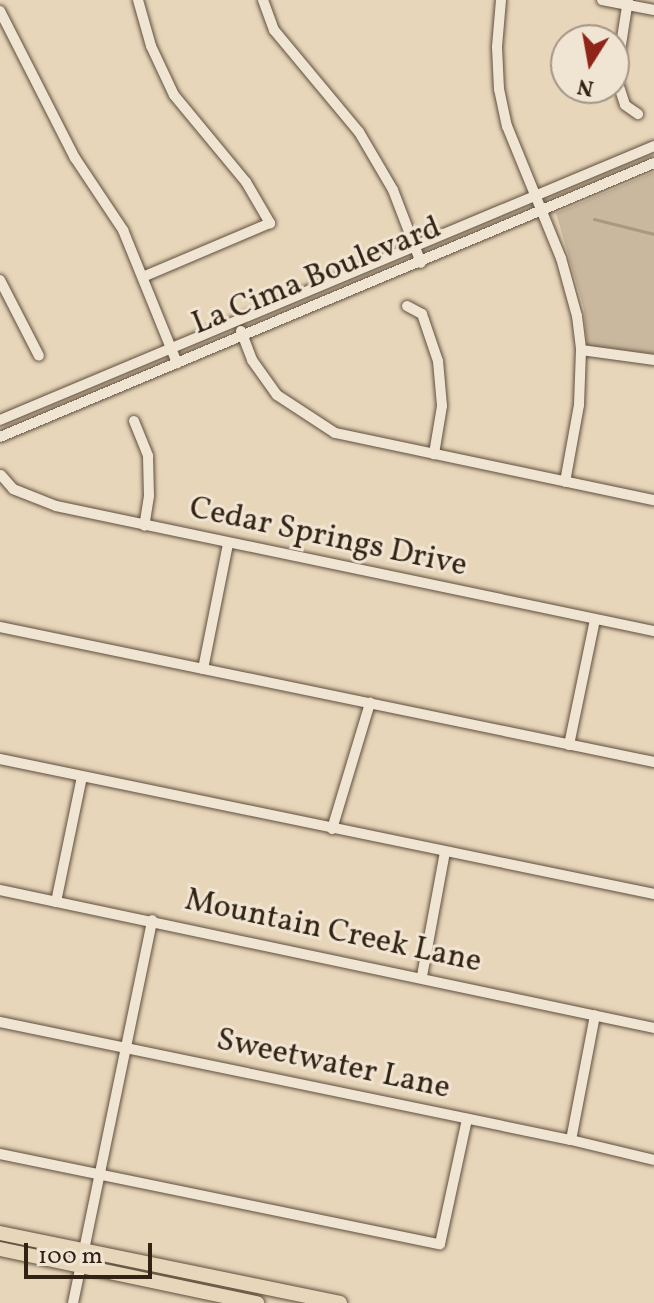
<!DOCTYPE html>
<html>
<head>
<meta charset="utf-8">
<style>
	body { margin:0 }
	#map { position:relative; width:654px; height:1303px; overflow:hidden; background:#e8d6ba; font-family:Vollkorn,serif }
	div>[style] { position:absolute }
	.green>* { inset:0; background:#c9b79e }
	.stream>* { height:3px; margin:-1.5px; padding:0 1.5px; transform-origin:1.5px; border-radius:1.5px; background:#aa9982 }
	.roads { filter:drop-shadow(0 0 2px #5f4f3e) drop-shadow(0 0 2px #5f4f3e) }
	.minor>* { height:10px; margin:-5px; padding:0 5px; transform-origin:5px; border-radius:5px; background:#f0e4d2 }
	.major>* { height:14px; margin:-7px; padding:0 7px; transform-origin:7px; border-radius:7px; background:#e8d6ba }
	span { translate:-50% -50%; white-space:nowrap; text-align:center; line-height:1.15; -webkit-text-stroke:6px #f0e4d2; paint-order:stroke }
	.street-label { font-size:32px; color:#312214 }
	.north { position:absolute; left:550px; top:24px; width:80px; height:80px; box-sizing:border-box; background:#f0e4d2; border:2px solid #a49686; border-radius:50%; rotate:191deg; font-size:22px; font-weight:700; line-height:32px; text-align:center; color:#312214 }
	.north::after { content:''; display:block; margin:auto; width:28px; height:36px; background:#8f2418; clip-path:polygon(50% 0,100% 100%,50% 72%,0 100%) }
	.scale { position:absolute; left:24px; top:1243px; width:128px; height:36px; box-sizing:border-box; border:4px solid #312214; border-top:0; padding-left:10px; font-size:24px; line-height:28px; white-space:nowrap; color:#312214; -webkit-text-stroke:6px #f0e4d2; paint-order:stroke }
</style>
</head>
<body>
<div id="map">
	<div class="green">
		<i style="clip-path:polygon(654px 172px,654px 354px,587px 345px,584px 309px,556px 213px)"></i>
	</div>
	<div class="stream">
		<i style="left:594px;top:219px;width:62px;rotate:14deg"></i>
	</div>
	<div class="roads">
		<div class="minor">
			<i style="left:138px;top:0;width:48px;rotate:74.2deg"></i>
			<i style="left:151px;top:46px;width:54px;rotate:64.9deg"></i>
			<i style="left:174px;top:95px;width:113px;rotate:50.4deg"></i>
			<i style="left:246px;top:182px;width:48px;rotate:59.7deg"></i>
			<i style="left:270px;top:223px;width:138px;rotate:157deg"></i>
			<i style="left:263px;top:0;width:32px;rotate:70deg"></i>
			<i style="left:274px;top:30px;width:133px;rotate:50.2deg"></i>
			<i style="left:359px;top:132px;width:67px;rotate:59.6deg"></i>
			<i style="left:393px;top:190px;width:78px;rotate:69deg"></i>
			<i style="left:501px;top:0;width:47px;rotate:94.9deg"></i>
			<i style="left:497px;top:47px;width:42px;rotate:87.3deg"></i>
			<i style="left:499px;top:89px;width:38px;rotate:78deg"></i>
			<i style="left:507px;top:126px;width:143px;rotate:67.8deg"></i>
			<i style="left:561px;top:258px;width:60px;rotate:74.6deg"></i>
			<i style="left:577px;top:316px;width:34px;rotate:83deg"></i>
			<i style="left:581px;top:350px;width:55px;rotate:92.1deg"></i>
			<i style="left:579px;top:405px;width:78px;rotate:100.3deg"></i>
			<i style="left:602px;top:0;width:53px;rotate:10.9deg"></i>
			<i style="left:628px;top:0;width:78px;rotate:98.9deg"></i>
			<i style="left:616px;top:77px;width:29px;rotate:72deg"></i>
			<i style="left:625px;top:105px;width:16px;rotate:35deg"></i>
			<i style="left:0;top:11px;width:165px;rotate:63deg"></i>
			<i style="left:75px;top:158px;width:87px;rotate:56.3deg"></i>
			<i style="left:123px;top:230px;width:144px;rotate:67.9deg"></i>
			<i style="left:0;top:280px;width:85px;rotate:62.8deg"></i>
			<i style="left:407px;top:306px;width:17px;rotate:28deg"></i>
			<i style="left:422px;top:314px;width:50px;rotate:71.2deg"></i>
			<i style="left:438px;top:361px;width:45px;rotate:84.9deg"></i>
			<i style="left:442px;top:406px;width:49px;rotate:99.5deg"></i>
			<i style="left:241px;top:331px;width:31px;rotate:69deg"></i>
			<i style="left:252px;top:360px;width:43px;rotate:54.5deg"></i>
			<i style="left:277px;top:395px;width:69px;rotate:33.2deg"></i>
			<i style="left:335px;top:433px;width:326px;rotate:11.9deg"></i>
			<i style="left:581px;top:350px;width:74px;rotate:7.8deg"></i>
			<i style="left:0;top:420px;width:709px;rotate:-22.73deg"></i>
			<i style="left:134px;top:421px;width:38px;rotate:68deg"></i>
			<i style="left:148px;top:456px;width:40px;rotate:88.6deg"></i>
			<i style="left:149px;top:496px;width:30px;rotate:99deg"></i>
			<i style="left:0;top:437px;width:709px;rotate:-22.73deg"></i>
			<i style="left:1px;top:475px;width:18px;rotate:49deg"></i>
			<i style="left:13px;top:489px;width:46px;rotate:21.6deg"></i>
			<i style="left:56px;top:506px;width:611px;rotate:11.81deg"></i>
			<i style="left:0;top:627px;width:668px;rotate:11.66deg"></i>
			<i style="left:203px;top:669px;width:127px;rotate:-78.7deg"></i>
			<i style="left:569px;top:745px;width:128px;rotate:-78.3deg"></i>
			<i style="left:0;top:759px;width:668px;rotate:11.66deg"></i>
			<i style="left:332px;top:829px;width:132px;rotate:-73.2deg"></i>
			<i style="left:0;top:890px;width:668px;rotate:11.92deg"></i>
			<i style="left:56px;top:902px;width:128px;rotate:-78.3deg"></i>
			<i style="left:422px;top:976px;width:126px;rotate:-79.5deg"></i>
			<i style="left:0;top:1022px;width:583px;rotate:11.68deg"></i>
			<i style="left:571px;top:1140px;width:85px;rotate:13.5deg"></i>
			<i style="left:571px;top:1140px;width:127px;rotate:-79.1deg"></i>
			<i style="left:0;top:1154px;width:449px;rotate:11.6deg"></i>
			<i style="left:440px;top:1244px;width:128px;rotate:-77.8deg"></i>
			<i style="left:73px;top:1303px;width:391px;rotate:-78.3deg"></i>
		</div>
		<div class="major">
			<i style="left:0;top:1233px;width:347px;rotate:11.6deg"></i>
			<i style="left:0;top:1249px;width:263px;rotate:11.9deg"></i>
		</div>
	</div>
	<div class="street-label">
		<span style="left:317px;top:277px;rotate:-22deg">La Cima Boulevard</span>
		<span style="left:328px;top:538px;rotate:12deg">Cedar Springs Drive</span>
		<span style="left:333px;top:932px;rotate:12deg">Mountain Creek Lane</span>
		<span style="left:333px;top:1065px;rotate:12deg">Sweetwater Lane</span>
	</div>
	<div class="north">N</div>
	<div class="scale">100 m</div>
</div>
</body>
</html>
